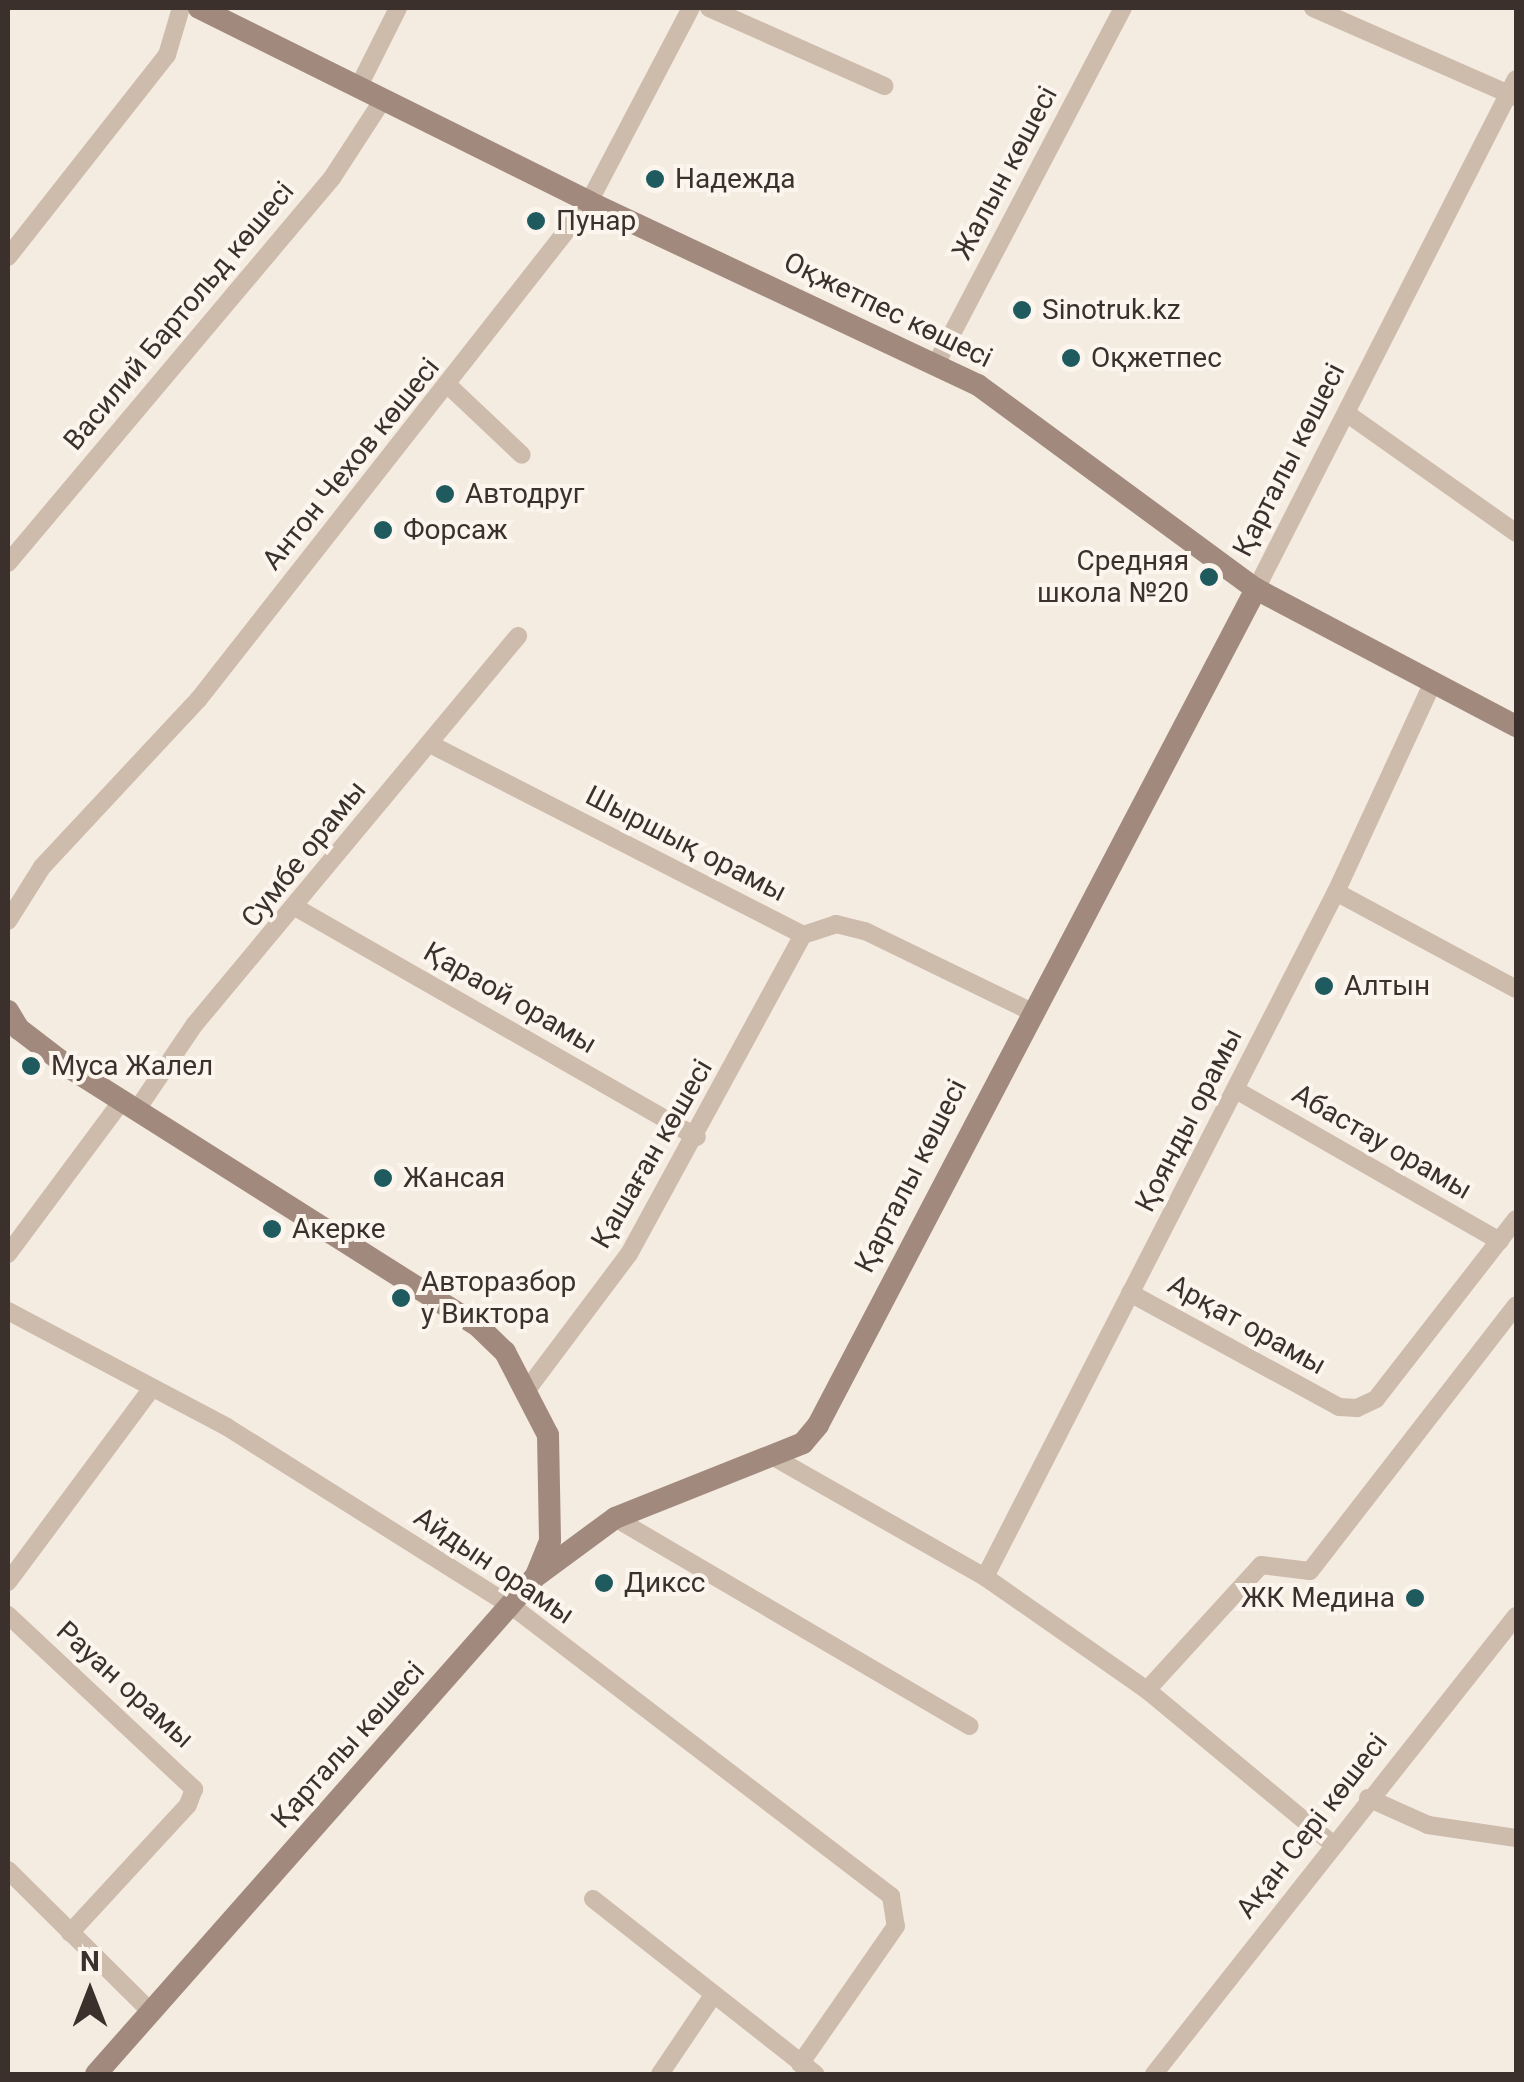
<!DOCTYPE html>
<html>
<head>
<meta charset="utf-8">
<style>
	body { margin:0 }
	#map { position:relative; width:1524px; height:2082px; overflow:hidden; background:#f4ebe1; font-family:Roboto,sans-serif }
	div>[style] { position:absolute }
	.street>* { height:18px; margin:-9px; padding:0 9px; transform-origin:9px; border-radius:9px; background:#cdbbac }
	.secondary>* { height:22px; margin:-11px; padding:0 11px; transform-origin:11px; border-radius:11px; background:#a18a7d }
	.dots>* { width:28px; height:28px; translate:-50% -50%; box-sizing:border-box; border:5px solid #fbf5ee; border-radius:50% }
	span { translate:-50% -50%; white-space:nowrap; text-align:center; line-height:1.15; -webkit-text-stroke:8px #fbf5ee; paint-order:stroke }
	.street-label { font-size:28px; color:#3b302b }
	.poi-label { font-size:28px; color:#3b302b }
	.left { translate:0 -50%; text-align:left }
	.right { translate:-100% -50%; text-align:right }
	.frame { position:absolute; inset:0; border:10px solid #3b302b; pointer-events:none }
	.north { position:absolute; left:40px; top:1942px; width:100px; height:100px; -webkit-text-stroke:8px #fbf5ee; paint-order:stroke; rotate:0deg; font-size:28px; font-weight:700; line-height:40px; text-align:center; color:#3b302b }
	.north::after { content:''; display:block; margin:auto; width:35px; height:45px; background:#3b302b; clip-path:polygon(50% 0,100% 100%,50% 72%,0 100%) }
</style>
</head>
<body>
<div id="map">
	<div class="street">
		<i style="left:709px;top:8px;width:192px;rotate:24deg"></i>
		<i style="left:1313px;top:8px;width:222px;rotate:23.7deg"></i>
		<i style="left:359px;top:86px;width:87px;rotate:-63.4deg"></i>
		<i style="left:8px;top:257px;width:257px;rotate:-51.8deg"></i>
		<i style="left:167px;top:55px;width:49px;rotate:-73.4deg"></i>
		<i style="left:936px;top:364px;width:402px;rotate:-62.3deg"></i>
		<i style="left:449px;top:386px;width:100px;rotate:43.4deg"></i>
		<i style="left:1349px;top:415px;width:204px;rotate:35.2deg"></i>
		<i style="left:8px;top:563px;width:503px;rotate:-49.92deg"></i>
		<i style="left:332px;top:178px;width:95px;rotate:-57deg"></i>
		<i style="left:1256px;top:589px;width:572px;rotate:-62.99deg"></i>
		<i style="left:430px;top:744px;width:419px;rotate:27.1deg"></i>
		<i style="left:803px;top:935px;width:35px;rotate:-18deg"></i>
		<i style="left:836px;top:924px;width:30px;rotate:14deg"></i>
		<i style="left:865px;top:931px;width:183px;rotate:25.9deg"></i>
		<i style="left:1336px;top:892px;width:204px;rotate:28.3deg"></i>
		<i style="left:295px;top:907px;width:463px;rotate:29.8deg"></i>
		<i style="left:8px;top:921px;width:64px;rotate:-57.8deg"></i>
		<i style="left:42px;top:867px;width:229px;rotate:-47deg"></i>
		<i style="left:198px;top:700px;width:633px;rotate:-51.86deg"></i>
		<i style="left:589px;top:202px;width:219px;rotate:-62.3deg"></i>
		<i style="left:1236px;top:1090px;width:304px;rotate:29.8deg"></i>
		<i style="left:136px;top:1111px;width:105px;rotate:-55.9deg"></i>
		<i style="left:195px;top:1024px;width:505px;rotate:-50.22deg"></i>
		<i style="left:8px;top:1254px;width:189px;rotate:-53.4deg"></i>
		<i style="left:1130px;top:1293px;width:238px;rotate:28.6deg"></i>
		<i style="left:1339px;top:1407px;width:18px;rotate:3deg"></i>
		<i style="left:1357px;top:1408px;width:21px;rotate:-25deg"></i>
		<i style="left:1376px;top:1399px;width:228px;rotate:-52.1deg"></i>
		<i style="left:8px;top:1311px;width:248px;rotate:27.9deg"></i>
		<i style="left:227px;top:1427px;width:338px;rotate:32.2deg"></i>
		<i style="left:513px;top:1607px;width:476px;rotate:37.4deg"></i>
		<i style="left:891px;top:1896px;width:30px;rotate:81deg"></i>
		<i style="left:896px;top:1926px;width:168px;rotate:124.8deg"></i>
		<i style="left:529px;top:1387px;width:166px;rotate:-53.1deg"></i>
		<i style="left:629px;top:1254px;width:363px;rotate:-61.4deg"></i>
		<i style="left:770px;top:1455px;width:247px;rotate:29.6deg"></i>
		<i style="left:985px;top:1577px;width:198px;rotate:34.9deg"></i>
		<i style="left:1147px;top:1690px;width:239px;rotate:39.7deg"></i>
		<i style="left:615px;top:1518px;width:411px;rotate:30.4deg"></i>
		<i style="left:985px;top:1577px;width:770px;rotate:-62.87deg"></i>
		<i style="left:1336px;top:892px;width:229px;rotate:-65.2deg"></i>
		<i style="left:8px;top:1582px;width:238px;rotate:-53.4deg"></i>
		<i style="left:8px;top:1615px;width:255px;rotate:43.1deg"></i>
		<i style="left:194px;top:1789px;width:17px;rotate:111deg"></i>
		<i style="left:188px;top:1805px;width:174px;rotate:132.7deg"></i>
		<i style="left:1147px;top:1690px;width:169px;rotate:-47.6deg"></i>
		<i style="left:1261px;top:1565px;width:49px;rotate:7deg"></i>
		<i style="left:1310px;top:1571px;width:336px;rotate:-52.2deg"></i>
		<i style="left:1368px;top:1798px;width:66px;rotate:24.2deg"></i>
		<i style="left:1428px;top:1825px;width:89px;rotate:8.4deg"></i>
		<i style="left:8px;top:1870px;width:199px;rotate:44.8deg"></i>
		<i style="left:593px;top:1899px;width:283px;rotate:38.2deg"></i>
		<i style="left:660px;top:2074px;width:93px;rotate:-56deg"></i>
		<i style="left:1154px;top:2074px;width:584px;rotate:-51.68deg"></i>
	</div>
	<div class="secondary">
		<i style="left:199px;top:8px;width:436px;rotate:26.4deg"></i>
		<i style="left:589px;top:202px;width:430px;rotate:25.2deg"></i>
		<i style="left:978px;top:385px;width:345px;rotate:36.3deg"></i>
		<i style="left:1256px;top:589px;width:294px;rotate:27.8deg"></i>
		<i style="left:8px;top:1011px;width:21px;rotate:59deg"></i>
		<i style="left:19px;top:1029px;width:64px;rotate:37.4deg"></i>
		<i style="left:70px;top:1068px;width:484px;rotate:32.3deg"></i>
		<i style="left:479px;top:1327px;width:36px;rotate:44deg"></i>
		<i style="left:505px;top:1352px;width:93px;rotate:62.6deg"></i>
		<i style="left:548px;top:1435px;width:106px;rotate:88.9deg"></i>
		<i style="left:550px;top:1541px;width:35px;rotate:112deg"></i>
		<i style="left:96px;top:2074px;width:663px;rotate:-48.55deg"></i>
		<i style="left:535px;top:1577px;width:99px;rotate:-36.4deg"></i>
		<i style="left:615px;top:1518px;width:202px;rotate:-21.7deg"></i>
		<i style="left:803px;top:1443px;width:23px;rotate:-50deg"></i>
		<i style="left:818px;top:1425px;width:944px;rotate:-62.35deg"></i>
	</div>
	<div class="dots">
		<i style="left:655px;top:179px;background:#1f5a5e"></i>
		<i style="left:536px;top:221px;background:#1f5a5e"></i>
		<i style="left:1022px;top:310px;background:#1f5a5e"></i>
		<i style="left:1071px;top:358px;background:#1f5a5e"></i>
		<i style="left:445px;top:494px;background:#1f5a5e"></i>
		<i style="left:383px;top:530px;background:#1f5a5e"></i>
		<i style="left:1209px;top:577px;background:#1f5a5e"></i>
		<i style="left:1324px;top:986px;background:#1f5a5e"></i>
		<i style="left:31px;top:1066px;background:#1f5a5e"></i>
		<i style="left:383px;top:1178px;background:#1f5a5e"></i>
		<i style="left:272px;top:1229px;background:#1f5a5e"></i>
		<i style="left:401px;top:1298px;background:#1f5a5e"></i>
		<i style="left:604px;top:1583px;background:#1f5a5e"></i>
		<i style="left:1415px;top:1598px;background:#1f5a5e"></i>
	</div>
	<div class="street-label">
		<span style="left:1005px;top:173px;rotate:-62deg">Жалын көшесі</span>
		<span style="left:888px;top:310px;rotate:26deg">Оқжетпес көшесі</span>
		<span style="left:179px;top:316px;rotate:-50deg">Василий Бартольд көшесі</span>
		<span style="left:1289px;top:460px;rotate:-63deg">Қарталы көшесі</span>
		<span style="left:351px;top:464px;rotate:-51deg">Антон Чехов көшесі</span>
		<span style="left:686px;top:844px;rotate:27deg">Шыршық орамы</span>
		<span style="left:304px;top:854px;rotate:-51deg">Сумбе орамы</span>
		<span style="left:510px;top:998px;rotate:30deg">Қараой орамы</span>
		<span style="left:1189px;top:1120px;rotate:-63deg">Қоянды орамы</span>
		<span style="left:1382px;top:1142px;rotate:30deg">Абастау орамы</span>
		<span style="left:652px;top:1154px;rotate:-60deg">Қашаған көшесі</span>
		<span style="left:911px;top:1176px;rotate:-63deg">Қарталы көшесі</span>
		<span style="left:1247px;top:1325px;rotate:29deg">Арқат орамы</span>
		<span style="left:494px;top:1566px;rotate:34deg">Айдын орамы</span>
		<span style="left:125px;top:1685px;rotate:42deg">Рауан орамы</span>
		<span style="left:348px;top:1745px;rotate:-48deg">Қарталы көшесі</span>
		<span style="left:1312px;top:1826px;rotate:-52deg">Ақан Сері көшесі</span>
	</div>
	<div class="poi-label">
		<span class="left" style="left:675px;top:179px">Надежда</span>
		<span class="left" style="left:556px;top:221px">Пунар</span>
		<span class="left" style="left:1042px;top:310px">Sinotruk.kz</span>
		<span class="left" style="left:1091px;top:358px">Оқжетпес</span>
		<span class="left" style="left:465px;top:494px">Автодруг</span>
		<span class="left" style="left:403px;top:530px">Форсаж</span>
		<span class="right" style="left:1189px;top:577px">Средняя<br>школа №20</span>
		<span class="left" style="left:1344px;top:986px">Алтын</span>
		<span class="left" style="left:51px;top:1066px">Муса Жалел</span>
		<span class="left" style="left:403px;top:1178px">Жансая</span>
		<span class="left" style="left:292px;top:1229px">Акерке</span>
		<span class="left" style="left:421px;top:1298px">Авторазбор<br>у Виктора</span>
		<span class="left" style="left:624px;top:1583px">Диксс</span>
		<span class="right" style="left:1395px;top:1598px">ЖК Медина</span>
	</div>
	<div class="frame"></div>
	<div class="north">N</div>
</div>
</body>
</html>
